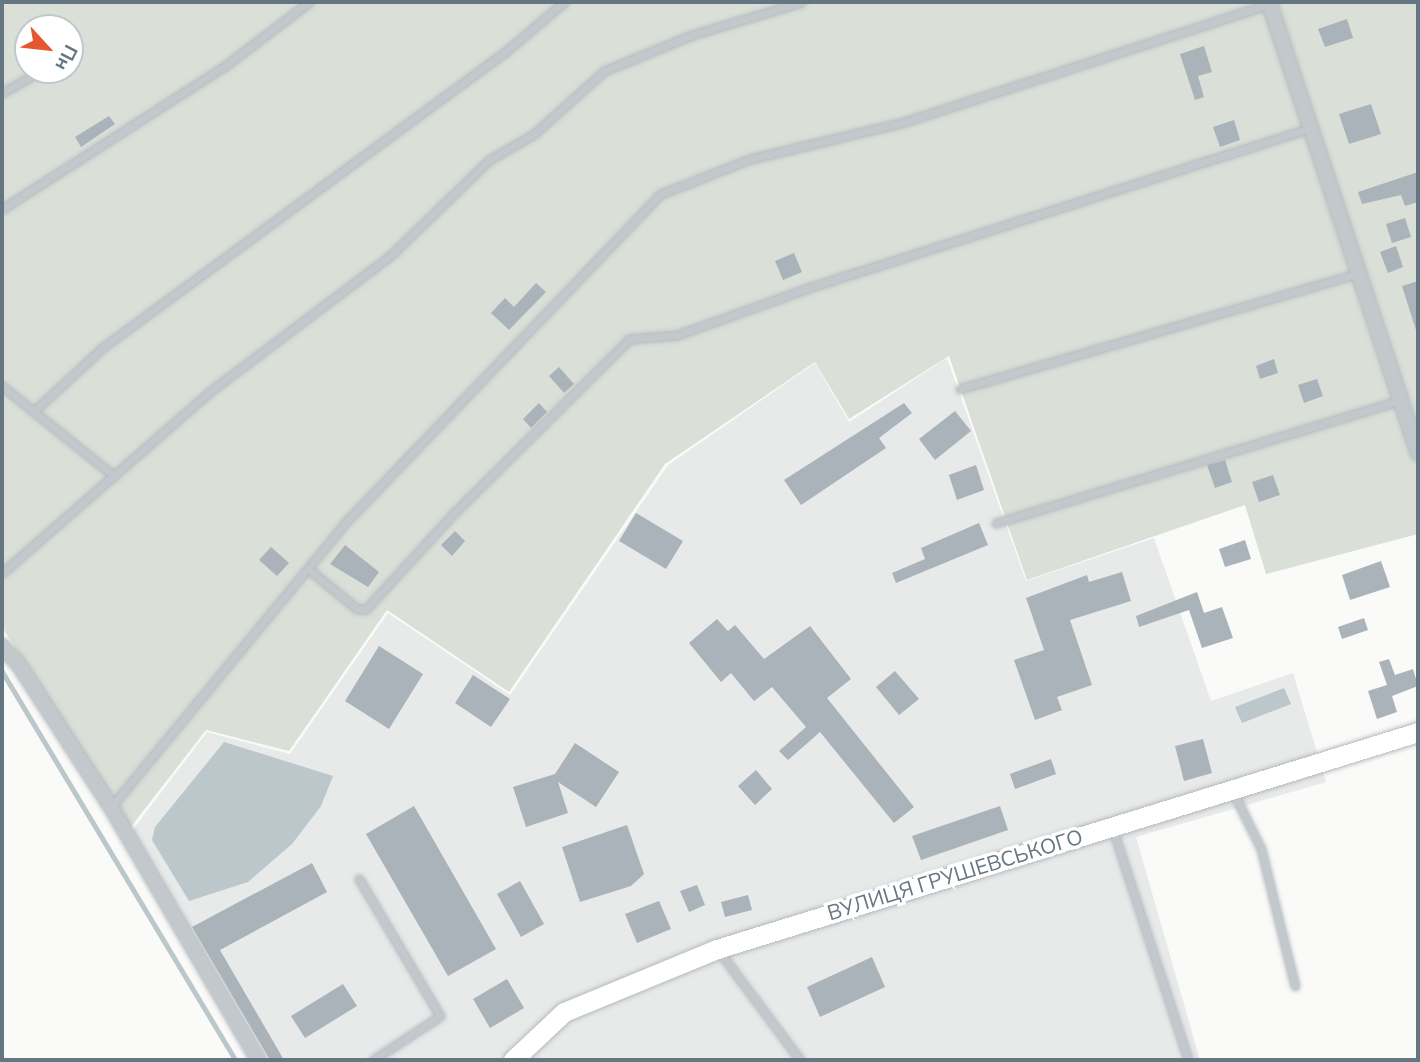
<!DOCTYPE html>
<html>
<head>
<meta charset="utf-8">
<style>
	body { margin:0 }
	#map { position:relative; width:1420px; height:1062px; overflow:hidden; background:#fafaf8; font-family:"Nunito Sans",sans-serif }
	div>[style] { position:absolute }
	.built>* { inset:0; background:#e8e9e9 }
	.green>* { inset:0; background:#dadfd7 }
	.water>* { inset:0; background:#bbc7cb }
	.stream>* { height:4.5px; margin:-2.25px; padding:0 2.25px; transform-origin:2.25px; border-radius:2.25px; background:#bbc7cb }
	.building>* { inset:0; background:#aab3b9 }
	.roads { filter:drop-shadow(0 0 2px #b3babf) drop-shadow(0 0 2px #b3babf) }
	.lane>* { height:7px; margin:-3.5px; padding:0 3.5px; transform-origin:3.5px; border-radius:3.5px; background:#c3c8cc }
	.street>* { height:14px; margin:-7px; padding:0 7px; transform-origin:7px; border-radius:7px; background:#c3c8cc }
	.secondary>* { height:19px; margin:-9.5px; padding:0 9.5px; transform-origin:9.5px; border-radius:9.5px; background:#fff }
	span { translate:-50% -50%; white-space:nowrap; text-align:center; line-height:1.15; -webkit-text-stroke:7px #fff; paint-order:stroke }
	.street-label { font-size:21px; color:#657683 }
	.frame { position:absolute; inset:0; border:4px solid #657683; pointer-events:none }
	.north { position:absolute; left:14px; top:14px; width:70px; height:70px; box-sizing:border-box; background:#fff; border:2px solid #c1c8cd; border-radius:50%; rotate:117deg; font-size:19px; font-weight:700; line-height:28px; text-align:center; color:#657683 }
	.north::after { content:''; display:block; margin:auto; width:24px; height:32px; background:#e4572e; clip-path:polygon(50% 0,100% 100%,50% 72%,0 100%) }
</style>
</head>
<body>
<div id="map">
	<div class="built">
		<i style="clip-path:polygon(947px 358px,1026px 581px,1154px 538px,1211px 701px,1293px 673px,1326px 782px,1136px 837px,1200px 1060px,267px 1060px,131px 832px,207px 732px,290px 754px,388px 613px,510px 695px,668px 465px,815px 363px,849px 422px)"></i>
	</div>
	<div class="green">
		<i style="clip-path:polygon(evenodd,2px 2px,1418px 2px,1418px 534px,1266px 574px,1245px 505px,1027px 580px,949px 356px,849px 419px,815px 362px,665px 464px,509px 692px,387px 610px,289px 751px,206px 730px,130px 828px,2px 627px,2px 2px,28px 28px,70px 28px,70px 70px,28px 70px,28px 28px)"></i>
	</div>
	<div class="water">
		<i style="clip-path:polygon(1284px 688px,1291px 704px,1242px 723px,1235px 707px)"></i>
		<i style="clip-path:polygon(224px 742px,333px 776px,321px 806px,292px 844px,248px 882px,189px 901px,152px 840px,155px 827px)"></i>
	</div>
	<div class="stream">
		<i style="left:2px;top:671px;width:454px;rotate:59deg"></i>
	</div>
	<div class="building">
		<i style="clip-path:polygon(1347px 19px,1353px 38px,1325px 47px,1318px 29px)"></i>
		<i style="clip-path:polygon(1204px 46px,1212px 72px,1198px 76px,1204px 97px,1195px 100px,1180px 54px)"></i>
		<i style="clip-path:polygon(1371px 104px,1381px 134px,1349px 144px,1339px 114px)"></i>
		<i style="clip-path:polygon(109px 116px,115px 124px,81px 147px,75px 137px)"></i>
		<i style="clip-path:polygon(1234px 120px,1240px 140px,1220px 147px,1213px 127px)"></i>
		<i style="clip-path:polygon(1418px 172px,1418px 202px,1405px 206px,1401px 195px,1362px 204px,1358px 192px)"></i>
		<i style="clip-path:polygon(1405px 218px,1411px 237px,1392px 243px,1386px 224px)"></i>
		<i style="clip-path:polygon(1396px 246px,1403px 267px,1388px 273px,1380px 252px)"></i>
		<i style="clip-path:polygon(794px 253px,802px 272px,783px 280px,775px 261px)"></i>
		<i style="clip-path:polygon(1418px 281px,1418px 330px,1416px 330px,1402px 286px)"></i>
		<i style="clip-path:polygon(536px 283px,546px 292px,509px 330px,491px 313px,505px 298px,514px 307px)"></i>
		<i style="clip-path:polygon(1274px 359px,1278px 373px,1260px 379px,1256px 366px)"></i>
		<i style="clip-path:polygon(559px 367px,574px 384px,564px 393px,549px 376px)"></i>
		<i style="clip-path:polygon(1317px 379px,1323px 396px,1304px 403px,1298px 385px)"></i>
		<i style="clip-path:polygon(539px 403px,547px 412px,531px 428px,523px 419px)"></i>
		<i style="clip-path:polygon(904px 403px,912px 413px,879px 438px,886px 448px,801px 505px,784px 480px)"></i>
		<i style="clip-path:polygon(955px 411px,971px 431px,935px 460px,919px 439px)"></i>
		<i style="clip-path:polygon(1225px 460px,1232px 482px,1215px 488px,1207px 465px)"></i>
		<i style="clip-path:polygon(976px 465px,984px 490px,957px 500px,949px 475px)"></i>
		<i style="clip-path:polygon(1273px 475px,1280px 495px,1259px 502px,1252px 482px)"></i>
		<i style="clip-path:polygon(636px 513px,683px 541px,666px 569px,619px 541px)"></i>
		<i style="clip-path:polygon(979px 523px,988px 545px,896px 583px,892px 573px,925px 559px,921px 548px)"></i>
		<i style="clip-path:polygon(455px 531px,465px 541px,452px 556px,441px 545px)"></i>
		<i style="clip-path:polygon(1245px 540px,1251px 559px,1225px 567px,1219px 549px)"></i>
		<i style="clip-path:polygon(345px 545px,379px 572px,368px 587px,330px 564px)"></i>
		<i style="clip-path:polygon(271px 547px,289px 563px,277px 576px,259px 560px)"></i>
		<i style="clip-path:polygon(1381px 561px,1390px 587px,1350px 600px,1342px 575px)"></i>
		<i style="clip-path:polygon(1122px 572px,1131px 601px,1070px 620px,1092px 685px,1057px 697px,1062px 710px,1035px 720px,1014px 660px,1044px 650px,1026px 598px,1087px 575px,1089px 582px)"></i>
		<i style="clip-path:polygon(1197px 592px,1204px 613px,1222px 607px,1233px 638px,1202px 648px,1189px 610px,1139px 627px,1136px 616px)"></i>
		<i style="clip-path:polygon(1364px 618px,1368px 630px,1342px 639px,1338px 627px)"></i>
		<i style="clip-path:polygon(717px 619px,728px 631px,735px 625px,764px 659px,810px 626px,851px 679px,827px 698px,914px 807px,894px 823px,820px 732px,788px 760px,779px 751px,806px 727px,772px 687px,754px 701px,731px 673px,721px 682px,689px 643px)"></i>
		<i style="clip-path:polygon(379px 646px,423px 674px,389px 729px,345px 701px)"></i>
		<i style="clip-path:polygon(1389px 659px,1395px 675px,1413px 669px,1418px 686px,1392px 696px,1397px 712px,1377px 719px,1368px 691px,1387px 685px,1379px 662px)"></i>
		<i style="clip-path:polygon(895px 671px,919px 699px,899px 715px,876px 687px)"></i>
		<i style="clip-path:polygon(473px 675px,510px 699px,491px 727px,455px 703px)"></i>
		<i style="clip-path:polygon(1203px 739px,1212px 773px,1184px 781px,1175px 746px)"></i>
		<i style="clip-path:polygon(575px 743px,619px 772px,596px 807px,558px 782px,568px 813px,526px 827px,513px 787px,555px 774px)"></i>
		<i style="clip-path:polygon(1051px 759px,1056px 774px,1015px 789px,1010px 774px)"></i>
		<i style="clip-path:polygon(756px 770px,772px 789px,755px 805px,738px 786px)"></i>
		<i style="clip-path:polygon(414px 806px,496px 949px,448px 976px,366px 834px)"></i>
		<i style="clip-path:polygon(1000px 806px,1008px 830px,921px 860px,912px 836px)"></i>
		<i style="clip-path:polygon(627px 825px,644px 874px,631px 886px,580px 902px,562px 847px)"></i>
		<i style="clip-path:polygon(312px 863px,327px 892px,220px 950px,284px 1060px,270px 1060px,192px 927px)"></i>
		<i style="clip-path:polygon(520px 881px,544px 924px,521px 937px,497px 894px)"></i>
		<i style="clip-path:polygon(697px 885px,705px 905px,689px 912px,680px 891px)"></i>
		<i style="clip-path:polygon(748px 895px,752px 910px,725px 917px,721px 902px)"></i>
		<i style="clip-path:polygon(659px 901px,671px 929px,637px 943px,625px 914px)"></i>
		<i style="clip-path:polygon(872px 957px,885px 987px,820px 1017px,807px 987px)"></i>
		<i style="clip-path:polygon(507px 979px,524px 1008px,490px 1028px,473px 999px)"></i>
		<i style="clip-path:polygon(343px 984px,357px 1006px,305px 1038px,291px 1016px)"></i>
	</div>
	<div class="roads">
		<div class="lane">
			<i style="left:2px;top:93px;width:38px;rotate:-30deg"></i>
			<i style="left:2px;top:209px;width:265px;rotate:-32.7deg"></i>
			<i style="left:225px;top:66px;width:106px;rotate:-37.3deg"></i>
			<i style="left:2px;top:386px;width:144px;rotate:38.8deg"></i>
			<i style="left:960px;top:389px;width:415px;rotate:-16.2deg"></i>
			<i style="left:34px;top:411px;width:93px;rotate:-42.8deg"></i>
			<i style="left:102px;top:348px;width:499px;rotate:-36.3deg"></i>
			<i style="left:504px;top:53px;width:79px;rotate:-40.4deg"></i>
			<i style="left:996px;top:523px;width:422px;rotate:-16.9deg"></i>
			<i style="left:312px;top:572px;width:58px;rotate:39.4deg"></i>
			<i style="left:357px;top:609px;width:9px"></i>
			<i style="left:366px;top:609px;width:130px;rotate:-47.5deg"></i>
			<i style="left:454px;top:513px;width:247px;rotate:-44.8deg"></i>
			<i style="left:629px;top:339px;width:48px;rotate:-4.8deg"></i>
			<i style="left:677px;top:335px;width:139px;rotate:-19.7deg"></i>
			<i style="left:808px;top:288px;width:528px;rotate:-17.65deg"></i>
			<i style="left:2px;top:573px;width:274px;rotate:-41.1deg"></i>
			<i style="left:208px;top:393px;width:229px;rotate:-37deg"></i>
			<i style="left:391px;top:255px;width:136px;rotate:-44.1deg"></i>
			<i style="left:489px;top:160px;width:52px;rotate:-30deg"></i>
			<i style="left:534px;top:134px;width:94px;rotate:-42deg"></i>
			<i style="left:604px;top:71px;width:95px;rotate:-22.2deg"></i>
			<i style="left:692px;top:35px;width:114px;rotate:-16.8deg"></i>
			<i style="left:1232px;top:790px;width:66px;rotate:63.8deg"></i>
			<i style="left:1261px;top:849px;width:141px;rotate:76.1deg"></i>
			<i style="left:111px;top:807px;width:367px;rotate:-50.5deg"></i>
			<i style="left:344px;top:524px;width:458px;rotate:-46.2deg"></i>
			<i style="left:661px;top:194px;width:96px;rotate:-21.5deg"></i>
			<i style="left:750px;top:159px;width:158px;rotate:-13.5deg"></i>
			<i style="left:904px;top:122px;width:384px;rotate:-17.9deg"></i>
			<i style="left:1112px;top:827px;width:245px;rotate:71.9deg"></i>
			<i style="left:359px;top:879px;width:159px;rotate:59.4deg"></i>
			<i style="left:440px;top:1016px;width:80px;rotate:146.7deg"></i>
			<i style="left:718px;top:950px;width:137px;rotate:53.3deg"></i>
		</div>
		<div class="street">
			<i style="left:1269px;top:2px;width:475px;rotate:71.7deg"></i>
			<i style="left:2px;top:646px;width:25px;rotate:48deg"></i>
			<i style="left:19px;top:665px;width:169px;rotate:57.1deg"></i>
			<i style="left:111px;top:807px;width:293px;rotate:59.8deg"></i>
		</div>
		<div class="secondary">
			<i style="left:513px;top:1060px;width:70px;rotate:-43.3deg"></i>
			<i style="left:564px;top:1012px;width:165px;rotate:-22.4deg"></i>
			<i style="left:717px;top:949px;width:734px;rotate:-17.2deg"></i>
		</div>
	</div>
	<div class="street-label">
		<span style="left:955px;top:875px;rotate:-17deg">ВУЛИЦЯ ГРУШЕВСЬКОГО</span>
	</div>
	<div class="frame"></div>
	<div class="north">Пн</div>
</div>
</body>
</html>
